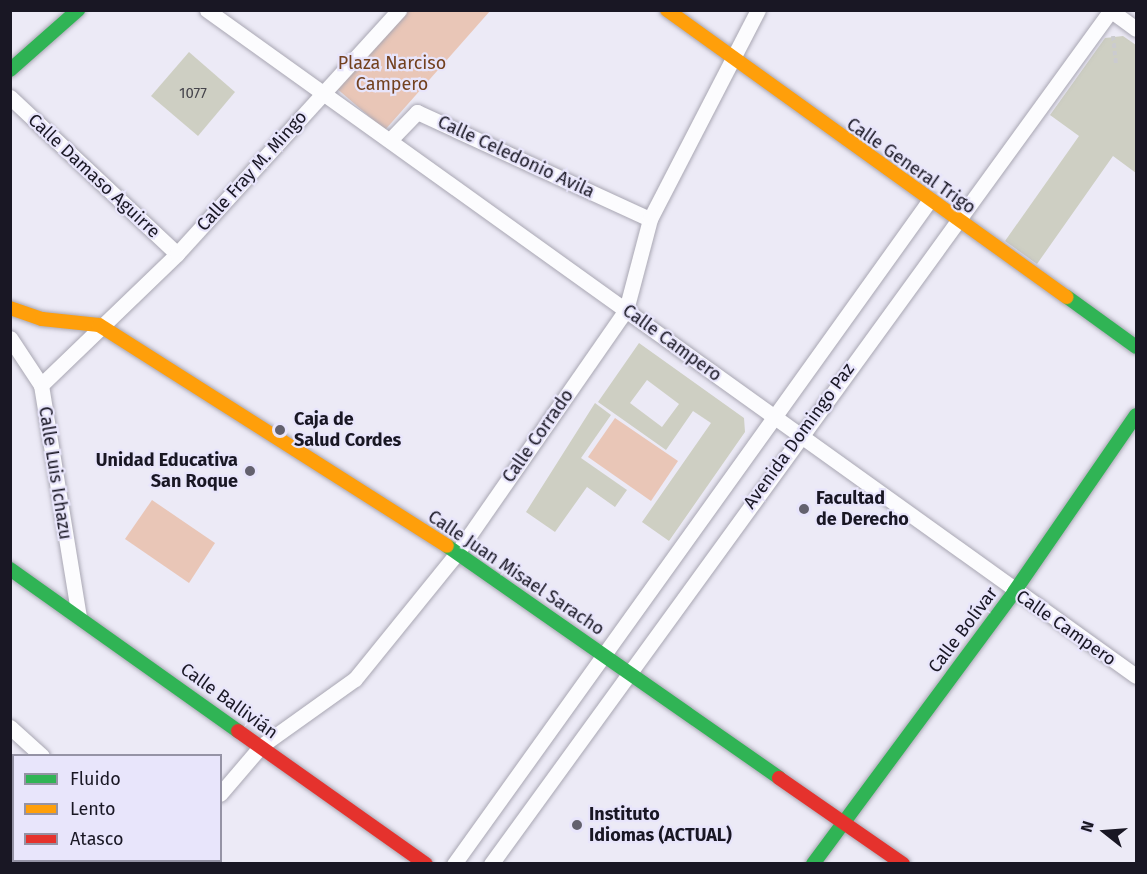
<!DOCTYPE html>
<html>
<head>
<meta charset="utf-8">
<style>
	body { margin:0 }
	#map { position:relative; width:1147px; height:874px; overflow:hidden; background:#eceaf6; font-family:"Fira Sans",sans-serif }
	div>[style] { position:absolute }
	.green>* { inset:0; background:#e9c6b7 }
	.building>* { inset:0; background:#cecfc3 }
	.path>* { height:4px; margin-top:-2px; transform-origin:0; background:repeating-linear-gradient(90deg,#cbcbcf 0 4.5px,transparent 0 7.5px) }
	.roads { filter:drop-shadow(0 0 2px #a9a7b3) drop-shadow(0 0 2px #a9a7b3) }
	.street>* { height:15px; margin:-7.5px; padding:0 7.5px; transform-origin:7.5px; border-radius:7.5px; background:#fcfcfe }
	.fast>* { height:14px; margin:-7px; padding:0 7px; transform-origin:7px; border-radius:7px; background:#30b455 }
	.slow>* { height:14px; margin:-7px; padding:0 7px; transform-origin:7px; border-radius:7px; background:#ff9f0a }
	.jam>* { height:14px; margin:-7px; padding:0 7px; transform-origin:7px; border-radius:7px; background:#e5322d }
	.dots>* { width:16px; height:16px; translate:-50% -50%; box-sizing:border-box; border:3px solid #e8e5fb; border-radius:50% }
	span { translate:-50% -50%; white-space:nowrap; text-align:center; line-height:1.15; -webkit-text-stroke:4.5px #e8e5fb; paint-order:stroke }
	.number-label { font-size:15px; color:#46454c }
	.number-label span { -webkit-text-stroke-width:0 }
	.park-label { font-size:18px; color:#73411f }
	.street-label { font-size:18px; color:#191724 }
	.poi-label { font-size:18px; color:#191724; font-weight:700 }
	.left { translate:0 -50%; text-align:left }
	.right { translate:-100% -50%; text-align:right }
	.frame { position:absolute; inset:0; border:12px solid #191724; pointer-events:none }
	.legend { position:absolute; left:12px; top:754px; width:210px; height:108px; box-sizing:border-box; background:#e8e5fb; border:2px solid #9593a5; margin:0; padding:8px 10px; list-style:none; font-size:18px; color:#191724 }
	.legend li { display:flex; align-items:center; gap:12px; height:30px }
	.legend b { width:30px; border:2px solid #9593a5 }
	.north { position:absolute; left:1075px; top:802px; width:60px; height:60px; -webkit-text-stroke:4px #e8e5fb; paint-order:stroke; rotate:287deg; font-size:16px; font-weight:700; line-height:24px; text-align:center; color:#191724 }
	.north::after { content:''; display:block; margin:auto; width:21px; height:27px; background:#191724; clip-path:polygon(50% 0,100% 100%,50% 72%,0 100%) }
</style>
</head>
<body>
<div id="map">
	<div class="green">
		<i style="clip-path:polygon(408px 11px,490px 11px,385px 130px,335px 87px)"></i>
		<i style="clip-path:polygon(615px 418px,678px 461px,651px 501px,588px 457px)"></i>
		<i style="clip-path:polygon(152px 500px,215px 543px,189px 583px,125px 539px)"></i>
	</div>
	<div class="building">
		<i style="clip-path:polygon(1123px 36px,1136px 45px,1136px 173px,1113px 156px,1037px 264px,1005px 241px,1079px 136px,1050px 115px,1105px 38px)"></i>
		<i style="clip-path:polygon(189px 52px,235px 92px,198px 136px,151px 96px)"></i>
		<i style="clip-path:polygon(evenodd,639px 343px,744px 418px,745px 432px,669px 541px,642px 522px,711px 423px,693px 411px,666px 450px,598px 402px,639px 343px,647px 380px,679px 404px,662px 427px,630px 403px,647px 380px)"></i>
		<i style="clip-path:polygon(595px 403px,611px 415px,581px 458px,627px 490px,615px 507px,587px 487px,555px 532px,526px 512px)"></i>
	</div>
	<div class="path">
		<i style="left:1113px;top:36px;width:28px;rotate:84deg"></i>
	</div>
	<div class="roads">
		<div class="street">
			<i style="left:207px;top:10px;width:1143px;rotate:35.64deg"></i>
			<i style="left:1110px;top:10px;width:32px;rotate:36deg"></i>
			<i style="left:10px;top:97px;width:229px;rotate:43.2deg"></i>
			<i style="left:390px;top:140px;width:39px;rotate:-46deg"></i>
			<i style="left:417px;top:112px;width:256px;rotate:24.7deg"></i>
			<i style="left:10px;top:338px;width:56px;rotate:56.6deg"></i>
			<i style="left:41px;top:385px;width:234px;rotate:80.7deg"></i>
			<i style="left:41px;top:385px;width:189px;rotate:-43.9deg"></i>
			<i style="left:177px;top:254px;width:330px;rotate:-47.7deg"></i>
			<i style="left:10px;top:727px;width:43px;rotate:42.2deg"></i>
			<i style="left:220px;top:794px;width:63px;rotate:-49.5deg"></i>
			<i style="left:261px;top:746px;width:115px;rotate:-35.5deg"></i>
			<i style="left:355px;top:679px;width:162px;rotate:-51deg"></i>
			<i style="left:457px;top:553px;width:296px;rotate:-55.2deg"></i>
			<i style="left:626px;top:310px;width:94px;rotate:-75.2deg"></i>
			<i style="left:650px;top:219px;width:235px;rotate:-62.7deg"></i>
			<i style="left:164px;top:864px;width:4px;rotate:-63deg"></i>
			<i style="left:454px;top:864px;width:816px;rotate:-54.38deg"></i>
			<i style="left:491px;top:864px;width:1055px;rotate:-54.02deg"></i>
		</div>
		<div class="fast">
			<i style="left:10px;top:70px;width:91px;rotate:-41.4deg"></i>
			<i style="left:1067px;top:297px;width:85px;rotate:35.9deg"></i>
			<i style="left:447px;top:546px;width:405px;rotate:34.9deg"></i>
			<i style="left:10px;top:569px;width:280px;rotate:35.4deg"></i>
			<i style="left:813px;top:864px;width:338px;rotate:-53.5deg"></i>
			<i style="left:1014px;top:592px;width:215px;rotate:-55.4deg"></i>
		</div>
		<div class="slow">
			<i style="left:667px;top:10px;width:492px;rotate:35.7deg"></i>
			<i style="left:10px;top:308px;width:34px;rotate:19deg"></i>
			<i style="left:42px;top:319px;width:57px;rotate:6deg"></i>
			<i style="left:99px;top:325px;width:412px;rotate:32.4deg"></i>
		</div>
		<div class="jam">
			<i style="left:238px;top:731px;width:230px;rotate:35.3deg"></i>
			<i style="left:779px;top:778px;width:151px;rotate:34.7deg"></i>
		</div>
	</div>
	<div class="dots">
		<i style="left:280px;top:430px;background:#63616e"></i>
		<i style="left:250px;top:471px;background:#63616e"></i>
		<i style="left:804px;top:509px;background:#63616e"></i>
		<i style="left:577px;top:825px;background:#63616e"></i>
	</div>
	<div class="number-label">
		<span style="left:193px;top:94px">1077</span>
	</div>
	<div class="park-label">
		<span style="left:392px;top:74px">Plaza Narciso<br>Campero</span>
	</div>
	<div class="street-label">
		<span style="left:516px;top:157px;rotate:25deg">Calle Celedonio Avila</span>
		<span style="left:911px;top:166px;rotate:35deg">Calle General Trigo</span>
		<span style="left:252px;top:171px;rotate:-48deg">Calle Fray M. Mingo</span>
		<span style="left:94px;top:176px;rotate:43deg">Calle Damaso Aguirre</span>
		<span style="left:672px;top:343px;rotate:36deg">Calle Campero</span>
		<span style="left:538px;top:436px;rotate:-55deg">Calle Corrado</span>
		<span style="left:799px;top:436px;rotate:-54deg">Avenida Domingo Paz</span>
		<span style="left:55px;top:473px;rotate:81deg">Calle Luis Ichazu</span>
		<span style="left:516px;top:573px;rotate:34deg">Calle Juan Misael Saracho</span>
		<span style="left:1066px;top:628px;rotate:35deg">Calle Campero</span>
		<span style="left:963px;top:630px;rotate:-53deg">Calle Bolívar</span>
		<span style="left:229px;top:701px;rotate:36deg">Calle Ballivián</span>
	</div>
	<div class="poi-label">
		<span class="left" style="left:294px;top:430px">Caja de<br>Salud Cordes</span>
		<span class="right" style="left:238px;top:471px">Unidad Educativa<br>San Roque</span>
		<span class="left" style="left:816px;top:509px">Facultad<br>de Derecho</span>
		<span class="left" style="left:589px;top:825px">Instituto<br>Idiomas (ACTUAL)</span>
	</div>
	<div class="frame"></div>
	<ul class="legend">
	<li><b style="height:8px;background:#30b455"></b>Fluido</li>
	<li><b style="height:8px;background:#ff9f0a"></b>Lento</li>
	<li><b style="height:8px;background:#e5322d"></b>Atasco</li>
	</ul>
	<div class="north">N</div>
</div>
</body>
</html>
